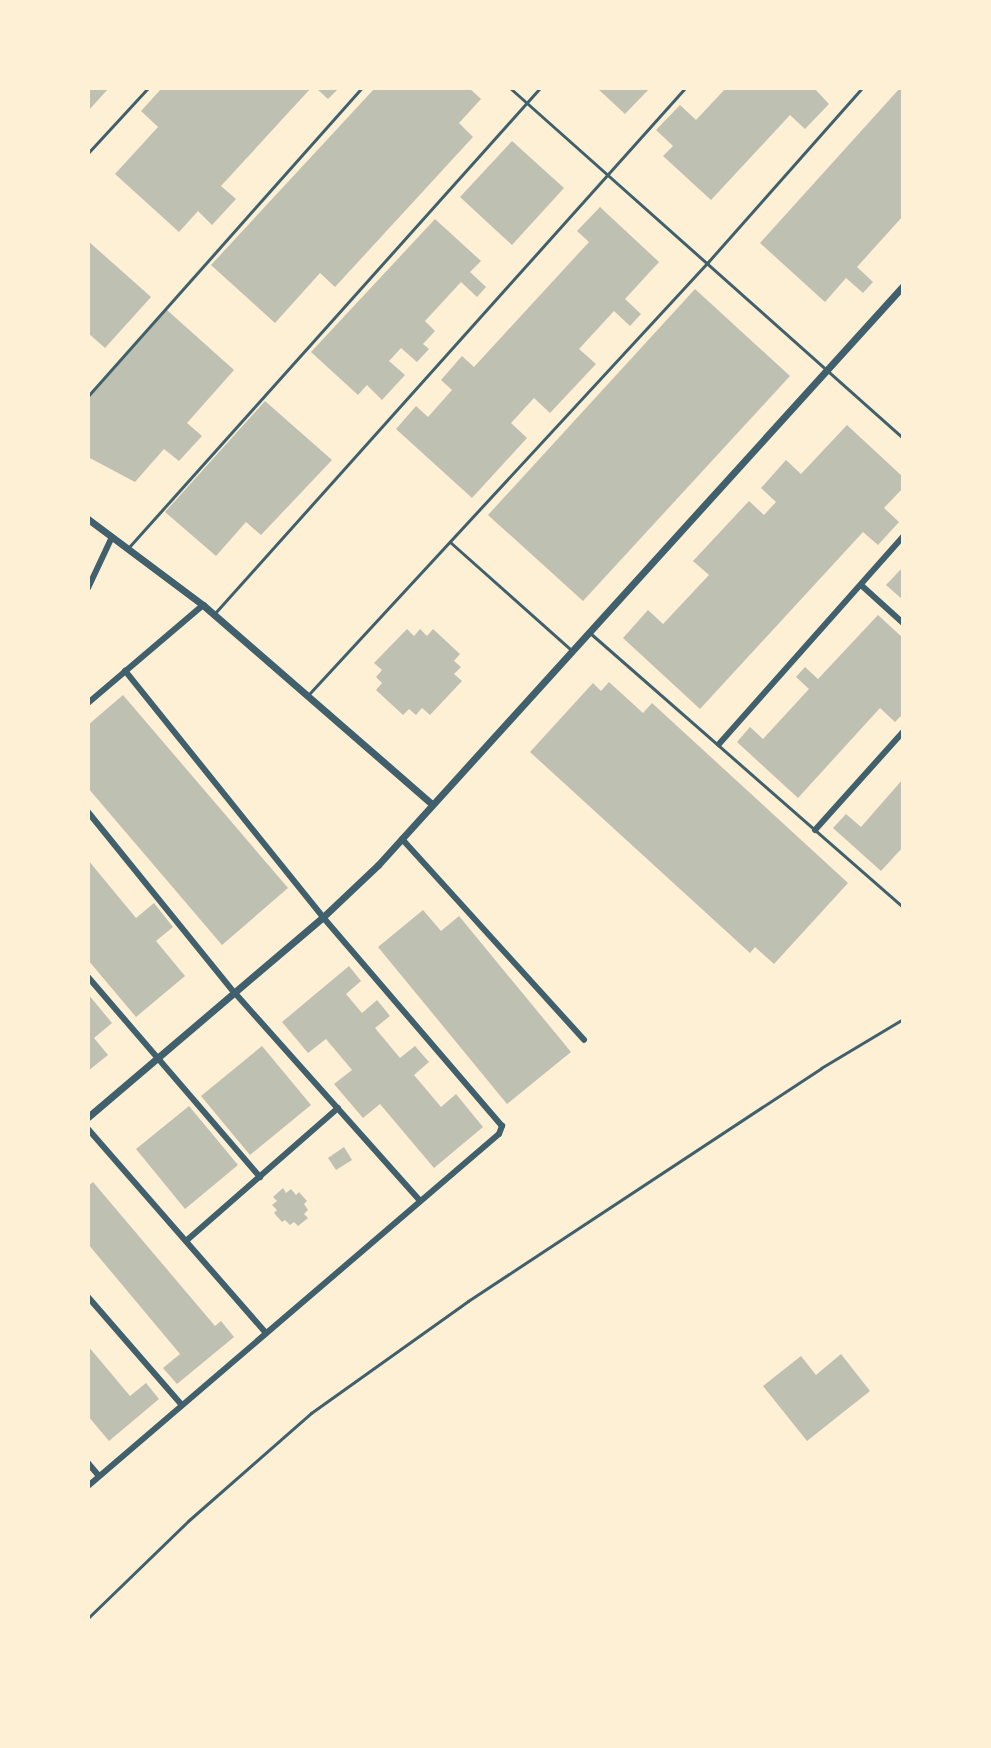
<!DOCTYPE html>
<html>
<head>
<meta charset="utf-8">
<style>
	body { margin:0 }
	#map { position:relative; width:991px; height:1748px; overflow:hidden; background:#fdf0d5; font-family:Quicksand,sans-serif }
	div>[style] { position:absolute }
	.building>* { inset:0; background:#bec0b2 }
	.service>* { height:3px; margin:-1.5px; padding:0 1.5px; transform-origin:1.5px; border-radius:1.5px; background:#3f606c }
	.minor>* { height:6px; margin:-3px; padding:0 3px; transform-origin:3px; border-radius:3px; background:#3f606c }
	.tertiary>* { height:7px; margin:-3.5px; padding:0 3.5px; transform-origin:3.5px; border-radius:3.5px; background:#3f606c }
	span { translate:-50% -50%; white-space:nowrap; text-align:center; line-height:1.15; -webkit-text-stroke:7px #fdf0d5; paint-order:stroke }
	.frame { position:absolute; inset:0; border:90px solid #fdf0d5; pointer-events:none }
</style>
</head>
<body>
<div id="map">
	<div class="building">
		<i style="clip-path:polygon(88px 88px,109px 88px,88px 111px)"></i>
		<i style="clip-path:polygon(162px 88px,311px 88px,221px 186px,236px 199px,212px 225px,198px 211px,179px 232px,115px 174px,158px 127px,141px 111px)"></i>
		<i style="clip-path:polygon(316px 88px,339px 88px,328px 99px)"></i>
		<i style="clip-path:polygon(375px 88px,469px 88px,481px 99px,459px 123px,473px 137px,335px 287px,320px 273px,275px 323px,211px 265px)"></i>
		<i style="clip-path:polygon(597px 88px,650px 88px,625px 114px)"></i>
		<i style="clip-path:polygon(726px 88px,814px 88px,829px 104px,805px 129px,790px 115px,711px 200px,663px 156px,673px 146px,656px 130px,680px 105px,696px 120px)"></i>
		<i style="clip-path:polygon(900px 88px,903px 88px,903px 216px,857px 267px,873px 282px,863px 293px,846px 278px,825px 302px,760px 243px)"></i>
		<i style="clip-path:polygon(512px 141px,564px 188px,512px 245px,460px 197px)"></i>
		<i style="clip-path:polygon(600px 207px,659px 262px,625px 299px,641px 314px,630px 326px,614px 311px,579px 349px,596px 364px,550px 413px,534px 398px,511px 423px,527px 438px,472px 498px,396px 429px,416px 406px,428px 417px,452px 390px,441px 380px,462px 356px,474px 367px,589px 242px,577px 231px)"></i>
		<i style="clip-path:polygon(435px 219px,481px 261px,470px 272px,486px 287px,477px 297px,461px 282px,425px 321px,435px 331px,423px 344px,429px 349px,417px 362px,401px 348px,389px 361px,405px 375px,382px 400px,367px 385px,358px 395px,311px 352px)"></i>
		<i style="clip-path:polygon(88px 241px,151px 297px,105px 348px,88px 333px)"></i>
		<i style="clip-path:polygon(695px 289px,790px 376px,583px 601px,488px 515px)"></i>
		<i style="clip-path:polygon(167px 310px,234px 370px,187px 423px,202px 436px,179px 461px,164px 449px,135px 482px,88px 457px,88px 399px)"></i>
		<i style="clip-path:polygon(265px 401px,332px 460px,261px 535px,246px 522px,216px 556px,165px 512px)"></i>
		<i style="clip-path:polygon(847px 425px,903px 477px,903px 488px,884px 508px,899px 522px,878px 545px,863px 532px,700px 709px,623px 638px,648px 610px,663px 624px,709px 575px,693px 561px,749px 501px,764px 515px,776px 502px,761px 488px,786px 460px,801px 474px)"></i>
		<i style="clip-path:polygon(903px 567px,903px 600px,886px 585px)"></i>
		<i style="clip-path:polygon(878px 615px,903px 638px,903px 714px,895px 722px,880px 708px,798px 798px,737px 742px,750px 727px,763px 739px,809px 689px,796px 677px,805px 667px,818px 679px)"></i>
		<i style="clip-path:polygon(407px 629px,414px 636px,420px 629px,427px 636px,433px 629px,460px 654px,454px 661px,461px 667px,454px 674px,462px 681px,430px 715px,422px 708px,416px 715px,409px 709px,403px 715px,376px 690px,382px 683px,376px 677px,382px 670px,374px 663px)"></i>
		<i style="clip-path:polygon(609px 682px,643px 713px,652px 703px,848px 883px,774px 964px,755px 947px,750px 953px,530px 752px,593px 683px,601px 691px)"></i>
		<i style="clip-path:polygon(123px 695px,288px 888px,222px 945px,88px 788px,88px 725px)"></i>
		<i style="clip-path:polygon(903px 779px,903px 847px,881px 871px,833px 828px,846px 814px,861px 827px)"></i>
		<i style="clip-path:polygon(88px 860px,136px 918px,154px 903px,173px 927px,156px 941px,185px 976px,136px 1017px,88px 960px)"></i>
		<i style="clip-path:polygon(423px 910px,441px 931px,459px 916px,571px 1052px,507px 1104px,378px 947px)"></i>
		<i style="clip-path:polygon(349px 966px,361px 981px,346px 994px,362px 1013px,377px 1000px,390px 1016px,375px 1028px,400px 1058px,415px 1046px,429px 1062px,414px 1075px,441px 1107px,456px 1094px,483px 1127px,434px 1168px,380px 1104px,363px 1118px,334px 1084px,352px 1070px,326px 1039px,308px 1053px,282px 1022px)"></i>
		<i style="clip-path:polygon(88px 994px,112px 1023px,94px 1038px,108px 1055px,88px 1071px)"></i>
		<i style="clip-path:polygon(262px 1046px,311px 1105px,250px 1155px,201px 1096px)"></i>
		<i style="clip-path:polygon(189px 1106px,238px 1165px,185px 1209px,136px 1149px)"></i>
		<i style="clip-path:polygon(344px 1147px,352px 1160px,336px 1170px,328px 1158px)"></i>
		<i style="clip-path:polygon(93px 1182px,215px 1326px,221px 1321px,234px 1337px,177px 1384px,163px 1368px,180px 1354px,88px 1244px,88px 1186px)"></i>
		<i style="clip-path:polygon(283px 1188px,286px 1193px,291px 1189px,296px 1195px,299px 1192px,307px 1201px,304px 1204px,308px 1210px,304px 1214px,308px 1218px,298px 1226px,294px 1222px,290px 1225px,285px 1220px,282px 1222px,274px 1213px,277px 1210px,272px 1205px,277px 1201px,273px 1197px)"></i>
		<i style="clip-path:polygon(88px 1346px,130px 1396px,146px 1383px,159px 1399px,109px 1441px,88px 1416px)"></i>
		<i style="clip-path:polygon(841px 1354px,870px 1391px,807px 1441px,763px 1386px,801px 1356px,816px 1375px)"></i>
	</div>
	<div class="service">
		<i style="left:510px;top:88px;width:526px;rotate:41.69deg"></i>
		<i style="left:88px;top:153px;width:88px;rotate:-47.3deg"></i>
		<i style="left:88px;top:396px;width:412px;rotate:-48.4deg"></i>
		<i style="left:450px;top:542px;width:161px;rotate:41.7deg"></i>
		<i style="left:129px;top:547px;width:616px;rotate:-48.16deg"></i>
		<i style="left:215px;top:613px;width:705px;rotate:-48.16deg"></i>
		<i style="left:590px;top:633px;width:416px;rotate:41.2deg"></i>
		<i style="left:309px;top:694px;width:588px;rotate:-47.27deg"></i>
		<i style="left:708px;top:262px;width:232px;rotate:-48.5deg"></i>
		<i style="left:88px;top:1618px;width:139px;rotate:-44.1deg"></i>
		<i style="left:188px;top:1521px;width:164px;rotate:-41.3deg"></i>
		<i style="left:311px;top:1413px;width:193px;rotate:-35.5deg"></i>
		<i style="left:468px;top:1301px;width:423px;rotate:-33.4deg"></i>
		<i style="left:821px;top:1068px;width:96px;rotate:-30.9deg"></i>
	</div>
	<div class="minor">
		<i style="left:861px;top:585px;width:57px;rotate:42.1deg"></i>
		<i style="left:88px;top:588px;width:56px;rotate:-64.8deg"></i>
		<i style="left:88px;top:703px;width:151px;rotate:-40.4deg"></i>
		<i style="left:719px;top:744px;width:277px;rotate:-48.4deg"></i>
		<i style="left:88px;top:812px;width:232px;rotate:51deg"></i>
		<i style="left:234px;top:992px;width:280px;rotate:48.3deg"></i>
		<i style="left:815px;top:830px;width:132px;rotate:-48.1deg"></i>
		<i style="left:402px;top:839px;width:271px;rotate:47.8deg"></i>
		<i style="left:88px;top:977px;width:264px;rotate:49.3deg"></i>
		<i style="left:88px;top:1129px;width:271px;rotate:48.9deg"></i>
		<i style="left:186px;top:1241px;width:202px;rotate:-41.2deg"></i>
		<i style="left:88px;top:1297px;width:143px;rotate:49deg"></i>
		<i style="left:88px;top:1463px;width:17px;rotate:50deg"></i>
		<i style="left:88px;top:1486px;width:541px;rotate:-40.58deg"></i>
		<i style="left:499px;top:1134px;width:9px;rotate:-69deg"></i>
		<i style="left:502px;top:1126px;width:275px;rotate:-130.6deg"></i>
		<i style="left:323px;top:917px;width:316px;rotate:-128.8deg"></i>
	</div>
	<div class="tertiary">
		<i style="left:88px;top:519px;width:144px;rotate:36.8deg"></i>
		<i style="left:203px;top:605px;width:303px;rotate:41deg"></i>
		<i style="left:88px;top:1117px;width:309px;rotate:-40.4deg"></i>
		<i style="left:323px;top:917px;width:76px;rotate:-43.4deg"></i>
		<i style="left:378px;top:865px;width:782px;rotate:-47.8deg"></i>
	</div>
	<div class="frame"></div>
</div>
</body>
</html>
